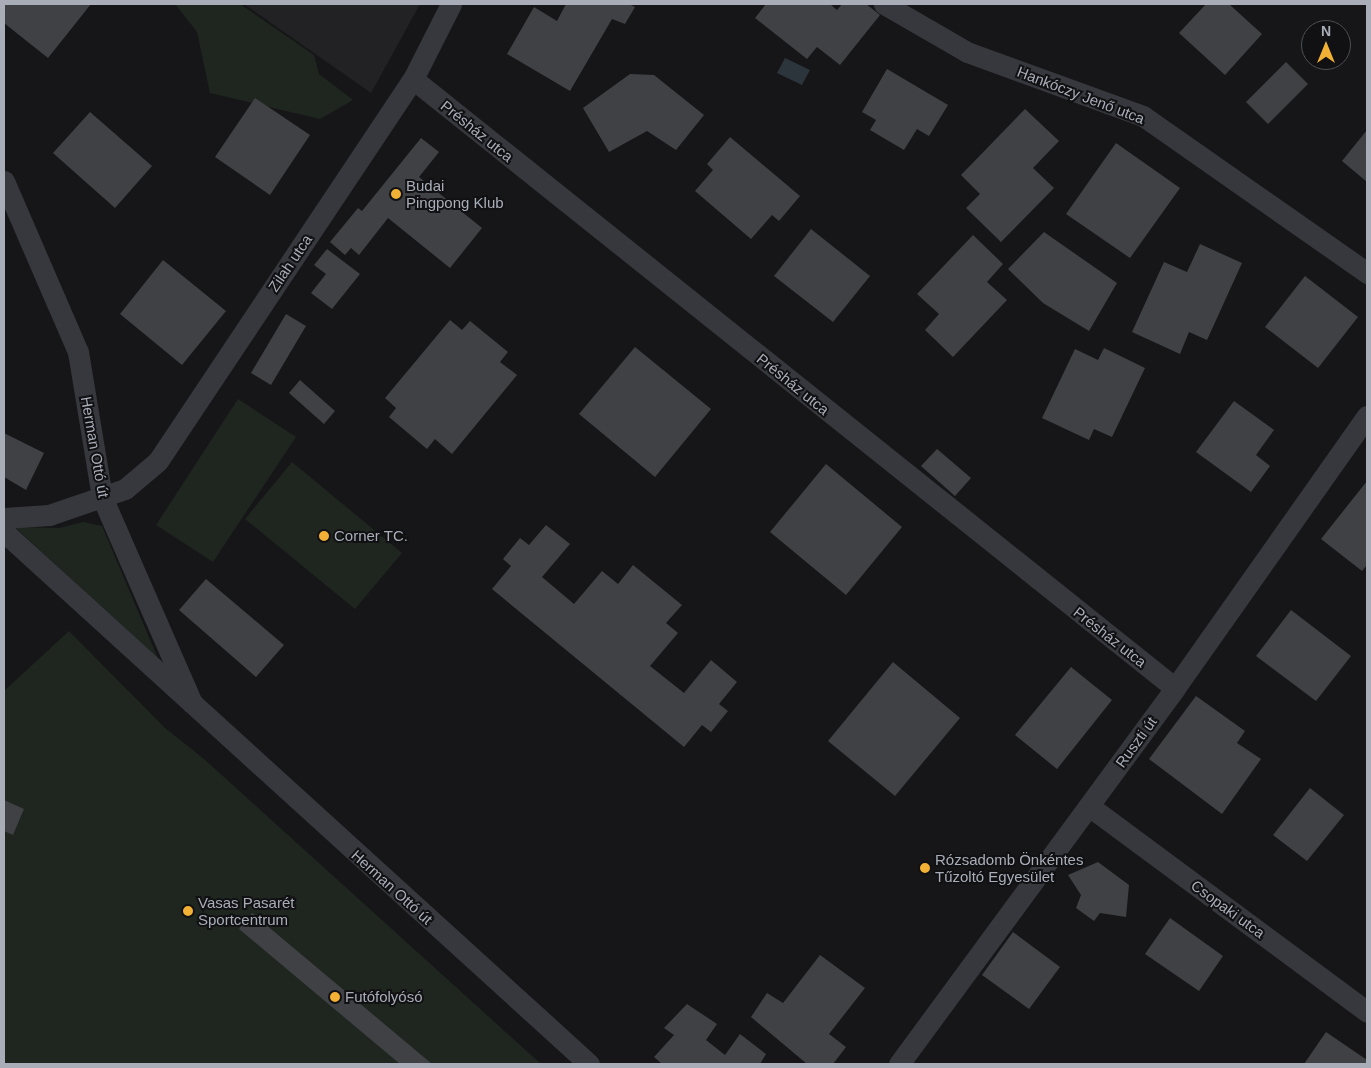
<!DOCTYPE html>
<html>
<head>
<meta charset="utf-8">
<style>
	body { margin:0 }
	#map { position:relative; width:1371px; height:1068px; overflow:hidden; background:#161618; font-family:Arial,sans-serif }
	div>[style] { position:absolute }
	.built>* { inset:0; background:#222225 }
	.green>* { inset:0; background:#1e261f }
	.water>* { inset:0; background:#2c353c }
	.building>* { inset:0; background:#404145 }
	.minor>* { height:21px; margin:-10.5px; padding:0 10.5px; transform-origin:10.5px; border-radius:10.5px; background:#37383d }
	.dots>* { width:14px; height:14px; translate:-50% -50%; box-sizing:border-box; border:2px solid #111113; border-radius:50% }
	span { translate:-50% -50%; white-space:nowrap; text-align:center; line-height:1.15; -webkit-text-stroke:4px #111113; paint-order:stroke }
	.street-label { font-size:15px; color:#a8adb8 }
	.poi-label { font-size:15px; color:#a8adb8 }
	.left { translate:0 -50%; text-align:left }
	.frame { position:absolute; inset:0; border:5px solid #a8adb8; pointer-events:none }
	.north { position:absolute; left:1301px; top:20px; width:50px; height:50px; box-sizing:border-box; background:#111113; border:1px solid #4d4f55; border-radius:50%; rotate:0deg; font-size:14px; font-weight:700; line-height:20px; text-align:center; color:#a8adb8 }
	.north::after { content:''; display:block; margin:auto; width:18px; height:22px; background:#f2b134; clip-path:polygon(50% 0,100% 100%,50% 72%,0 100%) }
</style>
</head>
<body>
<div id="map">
	<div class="built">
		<i style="clip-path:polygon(244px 4px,420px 4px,371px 93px)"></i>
	</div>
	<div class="green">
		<i style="clip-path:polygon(175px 4px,240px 4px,314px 55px,319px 74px,353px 100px,320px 119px,210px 93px,197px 32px)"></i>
		<i style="clip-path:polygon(238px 399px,296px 437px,213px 562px,156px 525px)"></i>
		<i style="clip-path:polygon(292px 462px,402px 553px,355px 609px,245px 519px)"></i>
		<i style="clip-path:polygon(83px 522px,102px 526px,159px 661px,15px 527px,59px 528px)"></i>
		<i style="clip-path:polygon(69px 631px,165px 728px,204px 759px,541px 1064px,4px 1064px,4px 691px)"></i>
	</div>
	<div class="water">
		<i style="clip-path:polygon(785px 58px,810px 70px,802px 85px,777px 73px)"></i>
	</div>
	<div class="building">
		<i style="clip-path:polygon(4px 4px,91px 4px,48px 58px,4px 23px)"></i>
		<i style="clip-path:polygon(566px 4px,629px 4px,635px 7px,625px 24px,612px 19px,570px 91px,507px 54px,534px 7px,557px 21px)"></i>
		<i style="clip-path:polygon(766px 4px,830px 4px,837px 10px,842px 4px,866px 4px,880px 15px,840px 65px,817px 47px,807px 59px,755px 18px)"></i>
		<i style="clip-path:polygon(1206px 4px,1229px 4px,1262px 34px,1225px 75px,1179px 33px)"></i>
		<i style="clip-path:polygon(1286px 62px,1308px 84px,1268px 124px,1246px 102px)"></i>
		<i style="clip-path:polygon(887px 69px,948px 105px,929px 136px,917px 129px,904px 150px,870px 130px,876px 120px,862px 112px)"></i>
		<i style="clip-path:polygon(630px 74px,654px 75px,704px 115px,676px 150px,647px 131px,609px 152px,583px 108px)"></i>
		<i style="clip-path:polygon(255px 98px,310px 135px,270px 195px,215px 157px)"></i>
		<i style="clip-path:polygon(1025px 109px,1059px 141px,1033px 168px,1054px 188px,1001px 242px,966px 208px,980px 194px,961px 175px)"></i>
		<i style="clip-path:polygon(90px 112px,152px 166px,115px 208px,53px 153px)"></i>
		<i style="clip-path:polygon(1367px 130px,1367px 182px,1342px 161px)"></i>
		<i style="clip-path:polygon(730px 137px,800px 196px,779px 221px,772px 215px,751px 239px,695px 191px,713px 170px,707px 164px)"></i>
		<i style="clip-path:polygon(421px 138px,439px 152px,419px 177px,482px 228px,450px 268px,388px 218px,359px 255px,351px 248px,345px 255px,330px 242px,358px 208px,362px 211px)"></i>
		<i style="clip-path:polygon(1116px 143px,1180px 188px,1130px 258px,1066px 214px)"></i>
		<i style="clip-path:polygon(811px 229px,870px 276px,833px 322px,774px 276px)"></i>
		<i style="clip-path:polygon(1044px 232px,1117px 283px,1089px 331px,1043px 303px,1008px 269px)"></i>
		<i style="clip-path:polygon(973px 235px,1003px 264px,987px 282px,1007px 300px,953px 357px,925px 330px,939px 314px,917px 294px)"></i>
		<i style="clip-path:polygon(1200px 244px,1242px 263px,1207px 340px,1189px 332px,1180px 354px,1132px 332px,1164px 262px,1187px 272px)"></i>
		<i style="clip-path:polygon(327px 249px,360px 274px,332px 309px,311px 293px,326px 274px,314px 265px)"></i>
		<i style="clip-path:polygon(163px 260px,226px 311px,182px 365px,120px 314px)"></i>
		<i style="clip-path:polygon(1305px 276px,1358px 317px,1318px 368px,1265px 327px)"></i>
		<i style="clip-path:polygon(286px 314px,306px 326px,271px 385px,251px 373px)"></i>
		<i style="clip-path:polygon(450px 320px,462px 330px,470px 321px,508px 352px,500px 362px,517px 375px,452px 454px,435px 439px,427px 449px,389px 417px,396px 408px,385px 398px)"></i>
		<i style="clip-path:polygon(635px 347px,711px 409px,655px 477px,579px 414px)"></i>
		<i style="clip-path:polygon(1104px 348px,1145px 368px,1112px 437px,1094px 429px,1089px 440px,1042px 418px,1075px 349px,1098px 360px)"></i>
		<i style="clip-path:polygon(300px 380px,335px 411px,324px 424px,289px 393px)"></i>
		<i style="clip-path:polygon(1234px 401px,1274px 430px,1256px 455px,1270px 466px,1251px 492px,1196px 452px)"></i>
		<i style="clip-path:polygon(4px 433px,44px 453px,26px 490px,4px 477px)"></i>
		<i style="clip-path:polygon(937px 449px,971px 478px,955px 496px,921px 466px)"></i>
		<i style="clip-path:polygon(826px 464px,902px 527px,846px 595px,770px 532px)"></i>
		<i style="clip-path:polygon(1367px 481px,1367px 565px,1362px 571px,1321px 539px)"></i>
		<i style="clip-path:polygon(546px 525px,570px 544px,542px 577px,574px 604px,602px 571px,618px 584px,633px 565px,682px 605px,666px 623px,678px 633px,650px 666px,684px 693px,711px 660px,737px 682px,719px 704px,728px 711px,711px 732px,702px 725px,684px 747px,492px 589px,511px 566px,503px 559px,520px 538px,529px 545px)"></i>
		<i style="clip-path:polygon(206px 579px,284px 645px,256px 677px,179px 610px)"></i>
		<i style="clip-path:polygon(1291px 610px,1351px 656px,1316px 701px,1256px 656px)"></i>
		<i style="clip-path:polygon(893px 662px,960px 718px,895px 796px,828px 741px)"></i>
		<i style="clip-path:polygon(1071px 667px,1112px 700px,1057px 769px,1015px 735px)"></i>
		<i style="clip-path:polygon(1196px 696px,1245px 731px,1237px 743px,1261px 759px,1222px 814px,1149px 759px)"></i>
		<i style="clip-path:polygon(1310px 788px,1344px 815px,1307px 861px,1273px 835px)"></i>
		<i style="clip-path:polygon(4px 800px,24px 809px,13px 835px,4px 831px)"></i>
		<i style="clip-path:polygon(1098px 862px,1129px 885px,1126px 917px,1100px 913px,1094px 921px,1076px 908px,1081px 895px,1068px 875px)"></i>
		<i style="clip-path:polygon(252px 913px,432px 1064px,400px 1064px,239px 929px)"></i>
		<i style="clip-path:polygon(1170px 918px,1223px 956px,1199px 991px,1145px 954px)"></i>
		<i style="clip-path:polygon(1013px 932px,1060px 967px,1029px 1009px,982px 975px)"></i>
		<i style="clip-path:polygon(820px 955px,865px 988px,829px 1034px,846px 1047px,833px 1064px,807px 1064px,751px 1017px,767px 993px,783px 1003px)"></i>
		<i style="clip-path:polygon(687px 1004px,717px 1024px,706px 1040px,725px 1055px,740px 1034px,766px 1054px,760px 1064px,662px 1064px,654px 1057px,674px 1035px,664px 1028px)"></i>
		<i style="clip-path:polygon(1326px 1032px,1367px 1060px,1367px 1064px,1304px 1064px)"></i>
	</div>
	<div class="minor">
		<i style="left:884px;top:4px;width:96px;rotate:30deg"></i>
		<i style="left:967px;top:52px;width:187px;rotate:20deg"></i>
		<i style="left:1143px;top:116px;width:274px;rotate:35deg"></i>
		<i style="left:413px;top:79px;width:975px;rotate:38.63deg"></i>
		<i style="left:4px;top:181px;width:186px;rotate:66.6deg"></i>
		<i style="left:78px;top:352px;width:147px;rotate:80.6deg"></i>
		<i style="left:102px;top:497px;width:225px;rotate:66.4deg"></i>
		<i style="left:4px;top:518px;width:45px;rotate:-3.8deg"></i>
		<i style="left:49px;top:515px;width:80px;rotate:-18.9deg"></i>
		<i style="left:125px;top:489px;width:43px;rotate:-40.3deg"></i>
		<i style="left:158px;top:461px;width:459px;rotate:-56.3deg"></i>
		<i style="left:413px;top:79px;width:84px;rotate:-63.1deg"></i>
		<i style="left:4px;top:532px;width:791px;rotate:42.28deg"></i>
		<i style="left:1089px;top:806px;width:346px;rotate:36.5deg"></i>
		<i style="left:899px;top:1064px;width:466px;rotate:-53.7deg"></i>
		<i style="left:1175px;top:688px;width:333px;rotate:-54.8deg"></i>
	</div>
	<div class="dots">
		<i style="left:396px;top:194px;background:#f2b134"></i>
		<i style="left:324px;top:536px;background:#f2b134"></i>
		<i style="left:925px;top:868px;background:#f2b134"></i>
		<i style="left:188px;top:911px;background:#f2b134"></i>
		<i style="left:335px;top:997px;background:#f2b134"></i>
	</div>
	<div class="street-label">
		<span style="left:1081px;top:95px;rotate:21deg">Hankóczy Jenő utca</span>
		<span style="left:477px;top:131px;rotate:39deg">Présház utca</span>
		<span style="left:290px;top:263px;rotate:-56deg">Zilah utca</span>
		<span style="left:793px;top:384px;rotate:39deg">Présház utca</span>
		<span style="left:95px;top:447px;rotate:80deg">Herman Ottó út</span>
		<span style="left:1110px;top:637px;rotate:38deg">Présház utca</span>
		<span style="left:1136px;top:742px;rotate:-54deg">Ruszti út</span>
		<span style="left:392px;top:887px;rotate:42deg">Herman Ottó út</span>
		<span style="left:1228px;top:909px;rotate:36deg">Csopaki utca</span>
	</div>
	<div class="poi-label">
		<span class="left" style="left:406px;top:194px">Budai<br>Pingpong Klub</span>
		<span class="left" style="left:334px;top:536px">Corner TC.</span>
		<span class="left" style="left:935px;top:868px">Rózsadomb Önkéntes<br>Tűzoltó Egyesület</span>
		<span class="left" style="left:198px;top:911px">Vasas Pasarét<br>Sportcentrum</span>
		<span class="left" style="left:345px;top:997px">Futófolyósó</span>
	</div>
	<div class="frame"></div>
	<div class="north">N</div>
</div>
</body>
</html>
